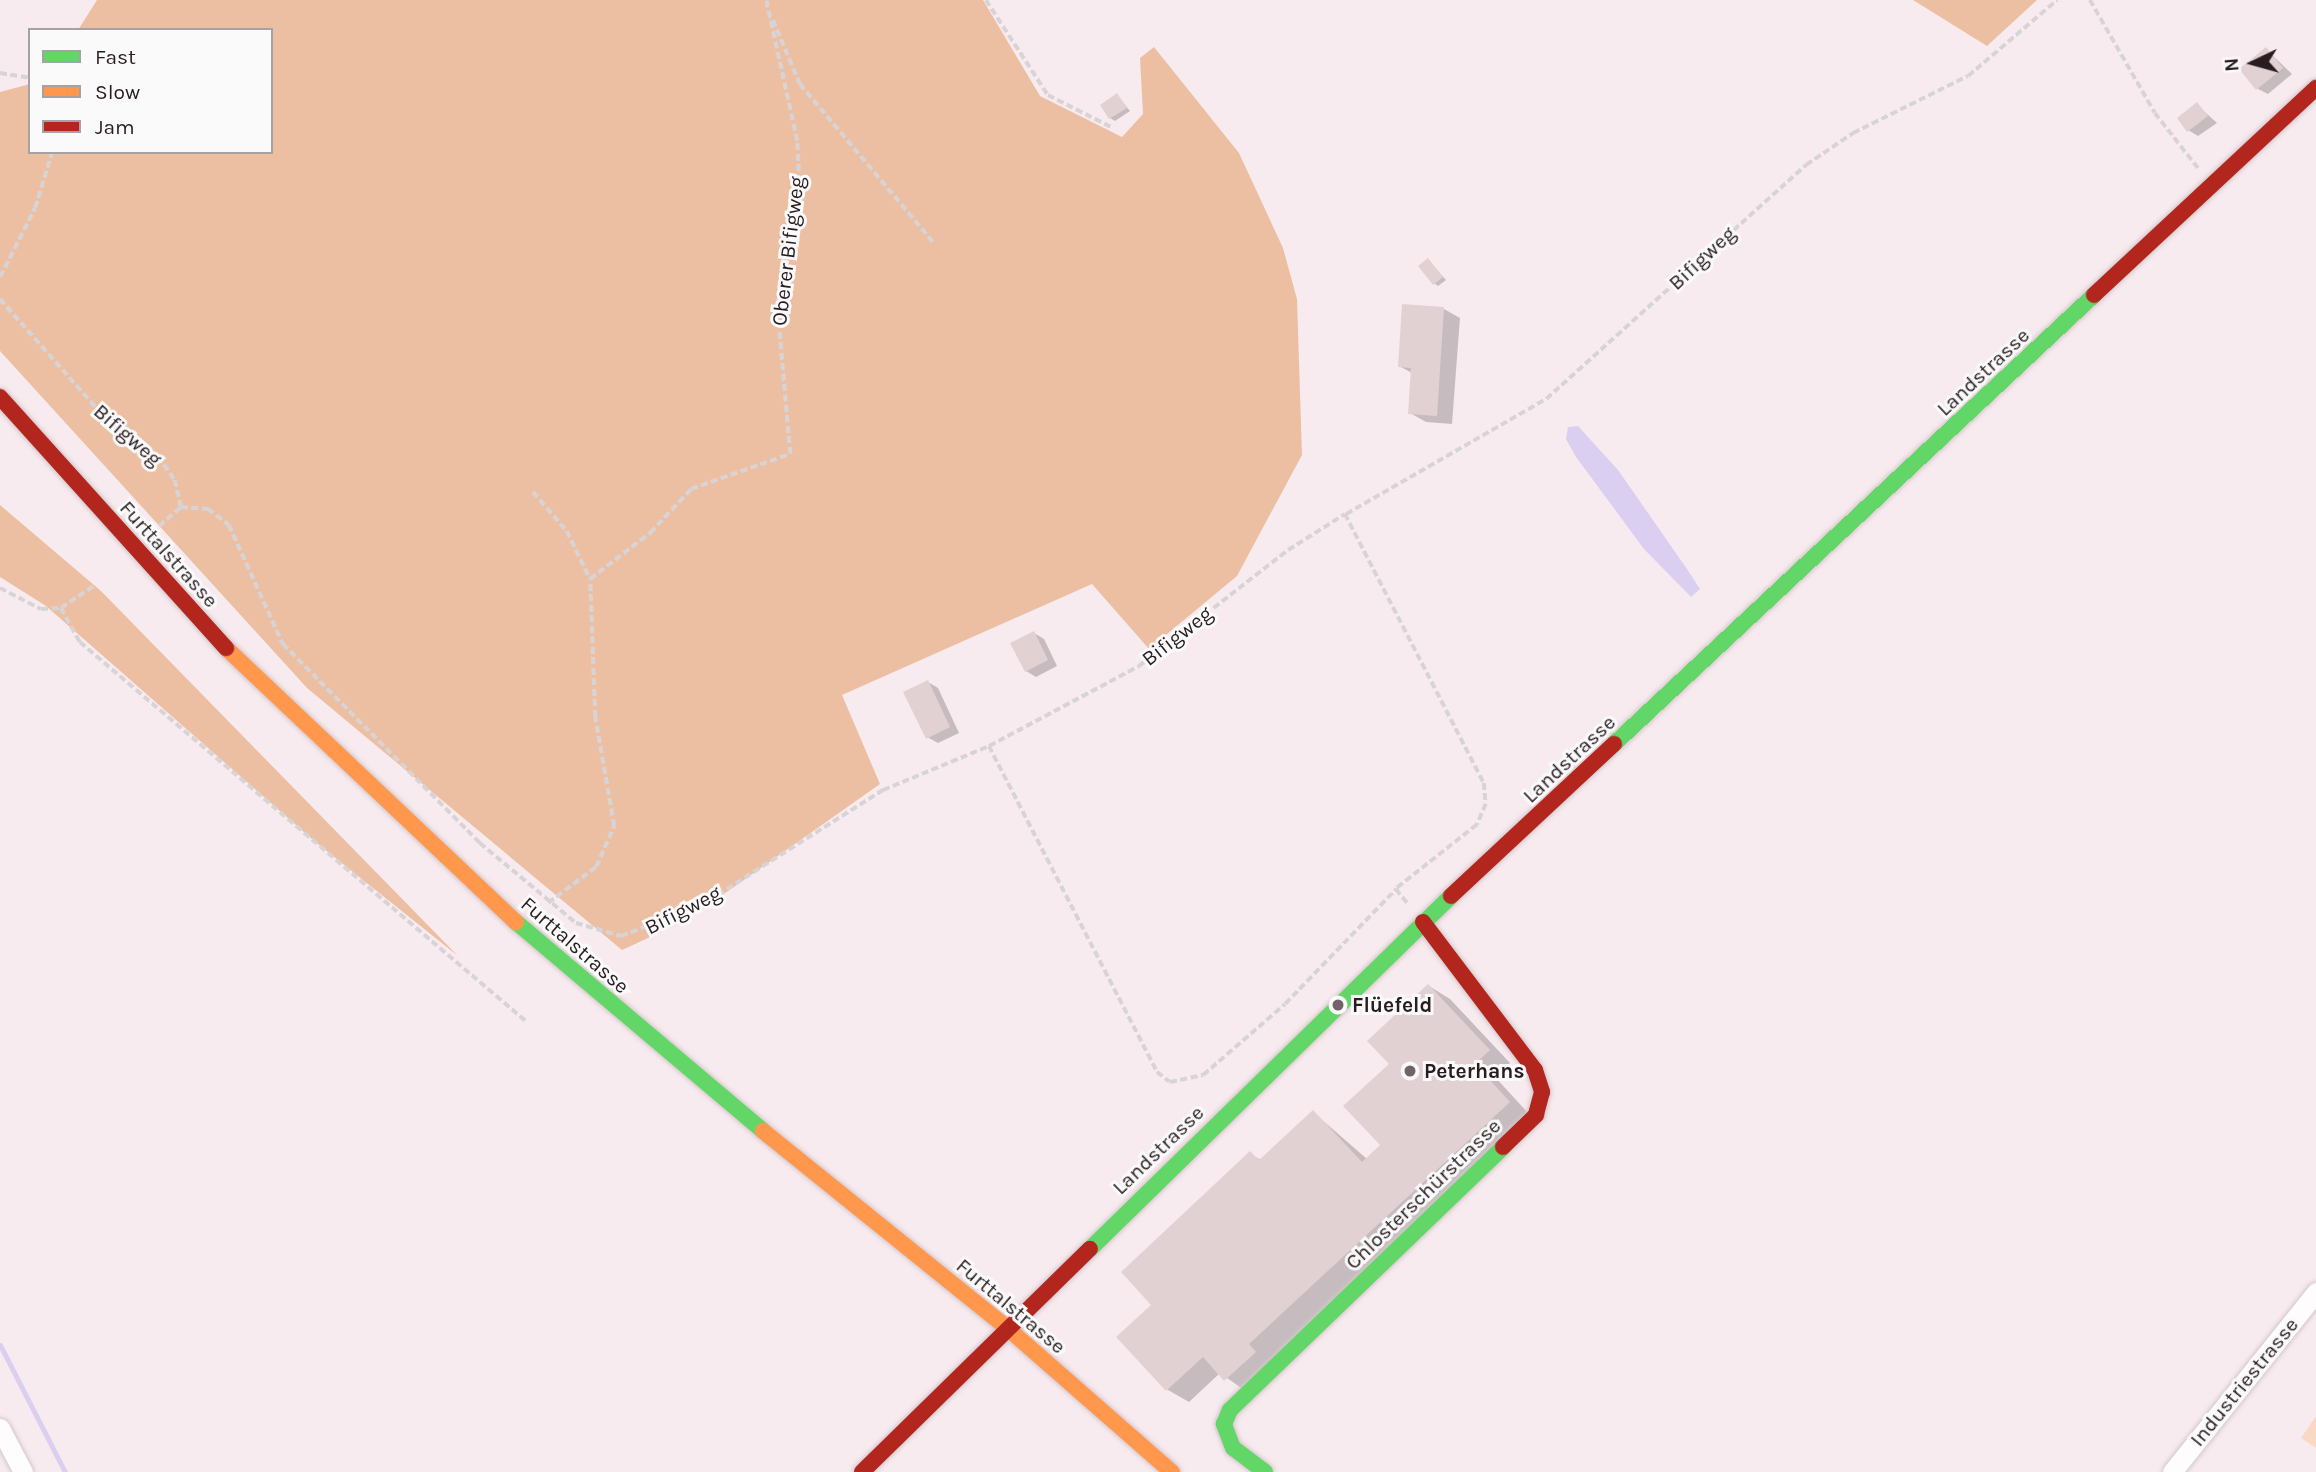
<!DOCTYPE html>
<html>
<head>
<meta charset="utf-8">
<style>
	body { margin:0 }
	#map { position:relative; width:2316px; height:1472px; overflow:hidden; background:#f8ebef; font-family:Karla,sans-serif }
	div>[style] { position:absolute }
	.green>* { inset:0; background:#fad8c6 }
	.forest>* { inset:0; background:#ecbfa3 }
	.water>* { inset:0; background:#dacff1 }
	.shadow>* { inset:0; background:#0003 }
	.stream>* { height:5px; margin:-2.5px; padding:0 2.5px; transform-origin:2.5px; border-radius:2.5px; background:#dacff1 }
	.building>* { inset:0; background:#e2d1d3 }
	.path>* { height:3.5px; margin-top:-1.75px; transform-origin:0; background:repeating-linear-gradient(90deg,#d8d4d6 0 7px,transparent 0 10.5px) }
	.roads { filter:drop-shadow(0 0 2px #d3c7cb) drop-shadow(0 0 2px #d3c7cb) }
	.street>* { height:19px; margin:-9.5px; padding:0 9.5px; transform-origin:9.5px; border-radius:9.5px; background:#fefcfd }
	.fast>* { height:16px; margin:-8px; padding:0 8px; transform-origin:8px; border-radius:8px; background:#63d668 }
	.slow>* { height:16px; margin:-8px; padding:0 8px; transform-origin:8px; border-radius:8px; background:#ff974d }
	.jam>* { height:16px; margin:-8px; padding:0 8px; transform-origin:8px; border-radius:8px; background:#b3261e }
	.dots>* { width:19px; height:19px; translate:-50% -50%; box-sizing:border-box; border:4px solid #fafafa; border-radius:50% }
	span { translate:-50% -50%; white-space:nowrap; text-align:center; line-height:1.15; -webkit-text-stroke:6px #fafafa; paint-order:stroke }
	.street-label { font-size:21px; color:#291c20 }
	.poi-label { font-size:21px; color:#291c20; font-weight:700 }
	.left { translate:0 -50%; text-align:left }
	.legend { position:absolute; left:28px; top:28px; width:245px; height:126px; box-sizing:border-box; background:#fafafa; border:2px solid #a6a1a3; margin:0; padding:9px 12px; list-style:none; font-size:21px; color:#291c20 }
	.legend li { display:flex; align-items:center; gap:14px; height:35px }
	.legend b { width:35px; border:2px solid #a6a1a3 }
	.north { position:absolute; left:2218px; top:28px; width:70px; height:70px; -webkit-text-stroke:5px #fafafa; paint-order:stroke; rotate:265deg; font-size:19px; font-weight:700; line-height:28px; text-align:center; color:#291c20 }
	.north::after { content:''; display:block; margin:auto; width:24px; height:32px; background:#291c20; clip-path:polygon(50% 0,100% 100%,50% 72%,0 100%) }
</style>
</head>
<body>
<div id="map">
	<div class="green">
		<i style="clip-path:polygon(2316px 1416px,2316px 1448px,2301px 1438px)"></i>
	</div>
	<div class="forest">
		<i style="clip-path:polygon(97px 0,983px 0,1040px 96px,1122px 137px,1143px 114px,1140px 58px,1154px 47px,1239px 153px,1283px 248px,1297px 299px,1302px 455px,1237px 576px,1149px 649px,1092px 584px,842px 695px,880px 784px,687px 920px,622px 950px,307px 688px,0 351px,0 92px,30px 84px,30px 152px,271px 152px,271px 30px,78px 30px)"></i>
		<i style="clip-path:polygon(1913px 0,2037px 0,1987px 46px)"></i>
		<i style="clip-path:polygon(0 505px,101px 591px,458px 956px,313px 840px,46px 606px,0 577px)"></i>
	</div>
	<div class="water">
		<i style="clip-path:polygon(1578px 426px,1618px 470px,1687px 569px,1700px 589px,1691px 597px,1644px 549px,1576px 457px,1566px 439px,1568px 427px)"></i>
	</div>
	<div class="shadow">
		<i style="clip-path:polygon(2266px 49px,2292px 74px,2268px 94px,2258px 89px)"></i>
		<i style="clip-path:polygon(1117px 95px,1130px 111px,1115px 121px,1110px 118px)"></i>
		<i style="clip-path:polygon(2197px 105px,2217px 123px,2198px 136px,2188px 130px)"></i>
		<i style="clip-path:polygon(1428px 260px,1446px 280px,1438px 286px,1434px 283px)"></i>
		<i style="clip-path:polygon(1444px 309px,1460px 318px,1452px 424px,1426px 422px,1410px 413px,1412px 373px,1399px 366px)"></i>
		<i style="clip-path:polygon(1034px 633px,1044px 639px,1057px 666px,1036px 677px,1026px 671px)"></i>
		<i style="clip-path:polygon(928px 682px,938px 688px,959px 733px,938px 743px,927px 737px)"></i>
		<i style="clip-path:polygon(1429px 986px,1450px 999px,1510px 1063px,1495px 1077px,1530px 1115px,1247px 1392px,1220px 1373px,1189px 1402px,1168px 1390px,1119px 1337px,1154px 1305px,1250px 1154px,1261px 1160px,1313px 1112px,1367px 1159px,1382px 1146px,1391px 1064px)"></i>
	</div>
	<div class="stream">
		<i style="left:0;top:1345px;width:143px;rotate:62.9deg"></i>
	</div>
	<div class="building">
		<i style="clip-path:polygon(2266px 47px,2283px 68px,2256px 90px,2239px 69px)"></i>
		<i style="clip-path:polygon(1117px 93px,1127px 108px,1109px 119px,1100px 105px)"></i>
		<i style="clip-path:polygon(2197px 102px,2208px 116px,2187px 132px,2177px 118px)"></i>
		<i style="clip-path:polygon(1428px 258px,1443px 277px,1433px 285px,1418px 266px)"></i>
		<i style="clip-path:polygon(1402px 304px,1444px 307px,1437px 416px,1408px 414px,1411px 368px,1398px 367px)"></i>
		<i style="clip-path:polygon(1034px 631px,1048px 660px,1025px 672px,1010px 643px)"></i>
		<i style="clip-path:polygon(928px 680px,950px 727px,926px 739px,903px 692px)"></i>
		<i style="clip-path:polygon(1428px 984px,1490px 1050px,1475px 1064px,1510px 1102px,1249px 1344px,1256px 1352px,1224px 1381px,1203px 1357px,1166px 1391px,1116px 1337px,1151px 1305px,1121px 1272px,1250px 1151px,1259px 1160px,1313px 1110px,1362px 1162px,1380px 1145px,1343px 1106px,1389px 1064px,1367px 1041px)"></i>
	</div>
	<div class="path">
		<i style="left:986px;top:0;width:113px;rotate:56.9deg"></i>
		<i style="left:1048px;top:95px;width:71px;rotate:26.9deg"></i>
		<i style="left:2090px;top:0;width:130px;rotate:60.1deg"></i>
		<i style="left:2155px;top:113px;width:70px;rotate:52deg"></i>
		<i style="left:773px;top:20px;width:69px;rotate:67.1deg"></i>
		<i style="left:800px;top:84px;width:207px;rotate:49.9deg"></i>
		<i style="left:0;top:73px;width:30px;rotate:9deg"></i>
		<i style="left:0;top:277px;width:77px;rotate:-63.1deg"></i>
		<i style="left:35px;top:208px;width:59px;rotate:-73.1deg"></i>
		<i style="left:0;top:299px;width:151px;rotate:48.5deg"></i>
		<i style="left:100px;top:412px;width:73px;rotate:37.2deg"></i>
		<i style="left:158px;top:456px;width:29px;rotate:55deg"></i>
		<i style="left:175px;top:480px;width:28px;rotate:77deg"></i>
		<i style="left:533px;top:492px;width:52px;rotate:48.9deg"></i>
		<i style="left:567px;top:531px;width:53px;rotate:64.4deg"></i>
		<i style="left:181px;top:507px;width:27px;rotate:4deg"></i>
		<i style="left:208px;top:509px;width:26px;rotate:37deg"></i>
		<i style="left:229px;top:525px;width:131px;rotate:65.6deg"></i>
		<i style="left:283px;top:644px;width:280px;rotate:45.3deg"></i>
		<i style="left:480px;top:843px;width:125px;rotate:39.8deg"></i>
		<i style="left:576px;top:923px;width:47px;rotate:16.1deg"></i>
		<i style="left:621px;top:936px;width:85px;rotate:-20.8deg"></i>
		<i style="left:700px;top:906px;width:217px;rotate:-32.4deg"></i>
		<i style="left:883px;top:790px;width:115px;rotate:-22.5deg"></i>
		<i style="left:989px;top:746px;width:170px;rotate:-28.1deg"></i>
		<i style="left:1139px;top:666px;width:189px;rotate:-37.9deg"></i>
		<i style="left:1288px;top:550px;width:67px;rotate:-32.3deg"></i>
		<i style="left:1345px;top:514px;width:303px;rotate:62.7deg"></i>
		<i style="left:1484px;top:783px;width:21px;rotate:85deg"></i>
		<i style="left:1486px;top:804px;width:23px;rotate:113deg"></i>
		<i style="left:1477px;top:825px;width:103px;rotate:141.7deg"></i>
		<i style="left:1396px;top:889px;width:21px;rotate:51deg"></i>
		<i style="left:1346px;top:514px;width:231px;rotate:-29.9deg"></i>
		<i style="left:1546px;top:399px;width:350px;rotate:-42deg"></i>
		<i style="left:1806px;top:165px;width:57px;rotate:-34.2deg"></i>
		<i style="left:1853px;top:133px;width:128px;rotate:-26.4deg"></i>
		<i style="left:1968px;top:76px;width:117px;rotate:-40.5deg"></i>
		<i style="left:151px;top:533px;width:40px;rotate:-41deg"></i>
		<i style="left:0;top:588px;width:46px;rotate:27.1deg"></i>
		<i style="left:41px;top:609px;width:20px;rotate:-3deg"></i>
		<i style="left:61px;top:608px;width:41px;rotate:-34.1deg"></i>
		<i style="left:61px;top:608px;width:39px;rotate:61deg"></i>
		<i style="left:80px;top:642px;width:587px;rotate:40.37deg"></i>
		<i style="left:989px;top:746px;width:367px;rotate:62.7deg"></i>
		<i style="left:1157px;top:1072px;width:16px;rotate:38deg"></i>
		<i style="left:1170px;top:1082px;width:34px;rotate:-12deg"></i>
		<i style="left:1203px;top:1075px;width:108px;rotate:-40.9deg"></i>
		<i style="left:1285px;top:1004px;width:160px;rotate:-46deg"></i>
		<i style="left:548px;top:903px;width:60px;rotate:-36.9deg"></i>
		<i style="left:596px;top:867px;width:45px;rotate:-66.3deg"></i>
		<i style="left:614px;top:826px;width:111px;rotate:-99.9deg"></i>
		<i style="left:595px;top:717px;width:138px;rotate:-92.1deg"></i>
		<i style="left:590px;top:579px;width:76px;rotate:-37.5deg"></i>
		<i style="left:650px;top:533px;width:60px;rotate:-47deg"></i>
		<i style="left:691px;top:489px;width:105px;rotate:-19.5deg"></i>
		<i style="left:790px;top:454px;width:150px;rotate:-95deg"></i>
		<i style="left:777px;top:305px;width:125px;rotate:-79.9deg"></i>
		<i style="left:799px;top:182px;width:41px;rotate:-92.8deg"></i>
		<i style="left:797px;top:141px;width:144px;rotate:-102.4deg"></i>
	</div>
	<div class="roads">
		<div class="street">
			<i style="left:0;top:1428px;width:50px;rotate:62.4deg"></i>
			<i style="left:2172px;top:1472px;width:231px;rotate:-51.3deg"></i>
		</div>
		<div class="fast">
			<i style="left:1614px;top:744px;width:657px;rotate:-43.09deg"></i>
			<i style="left:516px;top:922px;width:324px;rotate:40.2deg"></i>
			<i style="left:1090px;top:1249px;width:505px;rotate:-44.36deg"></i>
			<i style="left:1265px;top:1472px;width:40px;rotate:-143deg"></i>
			<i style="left:1233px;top:1448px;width:26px;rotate:-111deg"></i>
			<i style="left:1224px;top:1424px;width:15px;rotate:-67deg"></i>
			<i style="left:1230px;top:1410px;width:379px;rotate:-43.9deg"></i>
		</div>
		<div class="slow">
			<i style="left:226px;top:648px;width:399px;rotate:43.4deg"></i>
			<i style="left:763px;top:1131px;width:311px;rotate:38.9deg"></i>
			<i style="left:1005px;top:1326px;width:222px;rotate:41.2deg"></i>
		</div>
		<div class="jam">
			<i style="left:2094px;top:295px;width:304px;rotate:-43deg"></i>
			<i style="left:0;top:397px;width:338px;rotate:48deg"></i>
			<i style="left:1451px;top:896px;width:223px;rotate:-43deg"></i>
			<i style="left:1423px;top:922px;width:186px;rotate:52.9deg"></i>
			<i style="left:1535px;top:1070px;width:23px;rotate:72deg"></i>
			<i style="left:1542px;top:1092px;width:24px;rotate:105deg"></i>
			<i style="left:1536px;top:1115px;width:46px;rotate:135.9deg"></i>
			<i style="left:862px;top:1472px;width:319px;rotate:-44.4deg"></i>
		</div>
	</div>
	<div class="dots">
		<i style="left:1338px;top:1005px;background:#716468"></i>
		<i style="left:1410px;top:1071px;background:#716468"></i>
	</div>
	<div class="street-label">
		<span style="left:788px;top:251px;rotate:-83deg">Oberer Bifigweg</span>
		<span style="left:1702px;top:258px;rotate:-43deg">Bifigweg</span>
		<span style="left:1983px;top:372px;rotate:-43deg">Landstrasse</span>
		<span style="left:128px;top:435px;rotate:41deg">Bifigweg</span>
		<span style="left:169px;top:554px;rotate:48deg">Furttalstrasse</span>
		<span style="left:1177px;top:636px;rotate:-38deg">Bifigweg</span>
		<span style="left:1569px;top:759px;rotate:-43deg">Landstrasse</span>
		<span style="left:683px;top:910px;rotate:-27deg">Bifigweg</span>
		<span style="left:575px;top:945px;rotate:41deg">Furttalstrasse</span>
		<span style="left:1158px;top:1150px;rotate:-44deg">Landstrasse</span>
		<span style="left:1423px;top:1194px;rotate:-44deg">Chlosterschürstrasse</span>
		<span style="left:1011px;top:1306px;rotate:40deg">Furttalstrasse</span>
		<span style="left:2244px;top:1382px;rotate:-51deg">Industriestrasse</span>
	</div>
	<div class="poi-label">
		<span class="left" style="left:1352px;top:1005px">Flüefeld</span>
		<span class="left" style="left:1424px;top:1071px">Peterhans</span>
	</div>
	<ul class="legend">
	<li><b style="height:9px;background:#63d668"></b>Fast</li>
	<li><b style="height:9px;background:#ff974d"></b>Slow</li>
	<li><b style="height:9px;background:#b3261e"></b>Jam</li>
	</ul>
	<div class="north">N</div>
</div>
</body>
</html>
